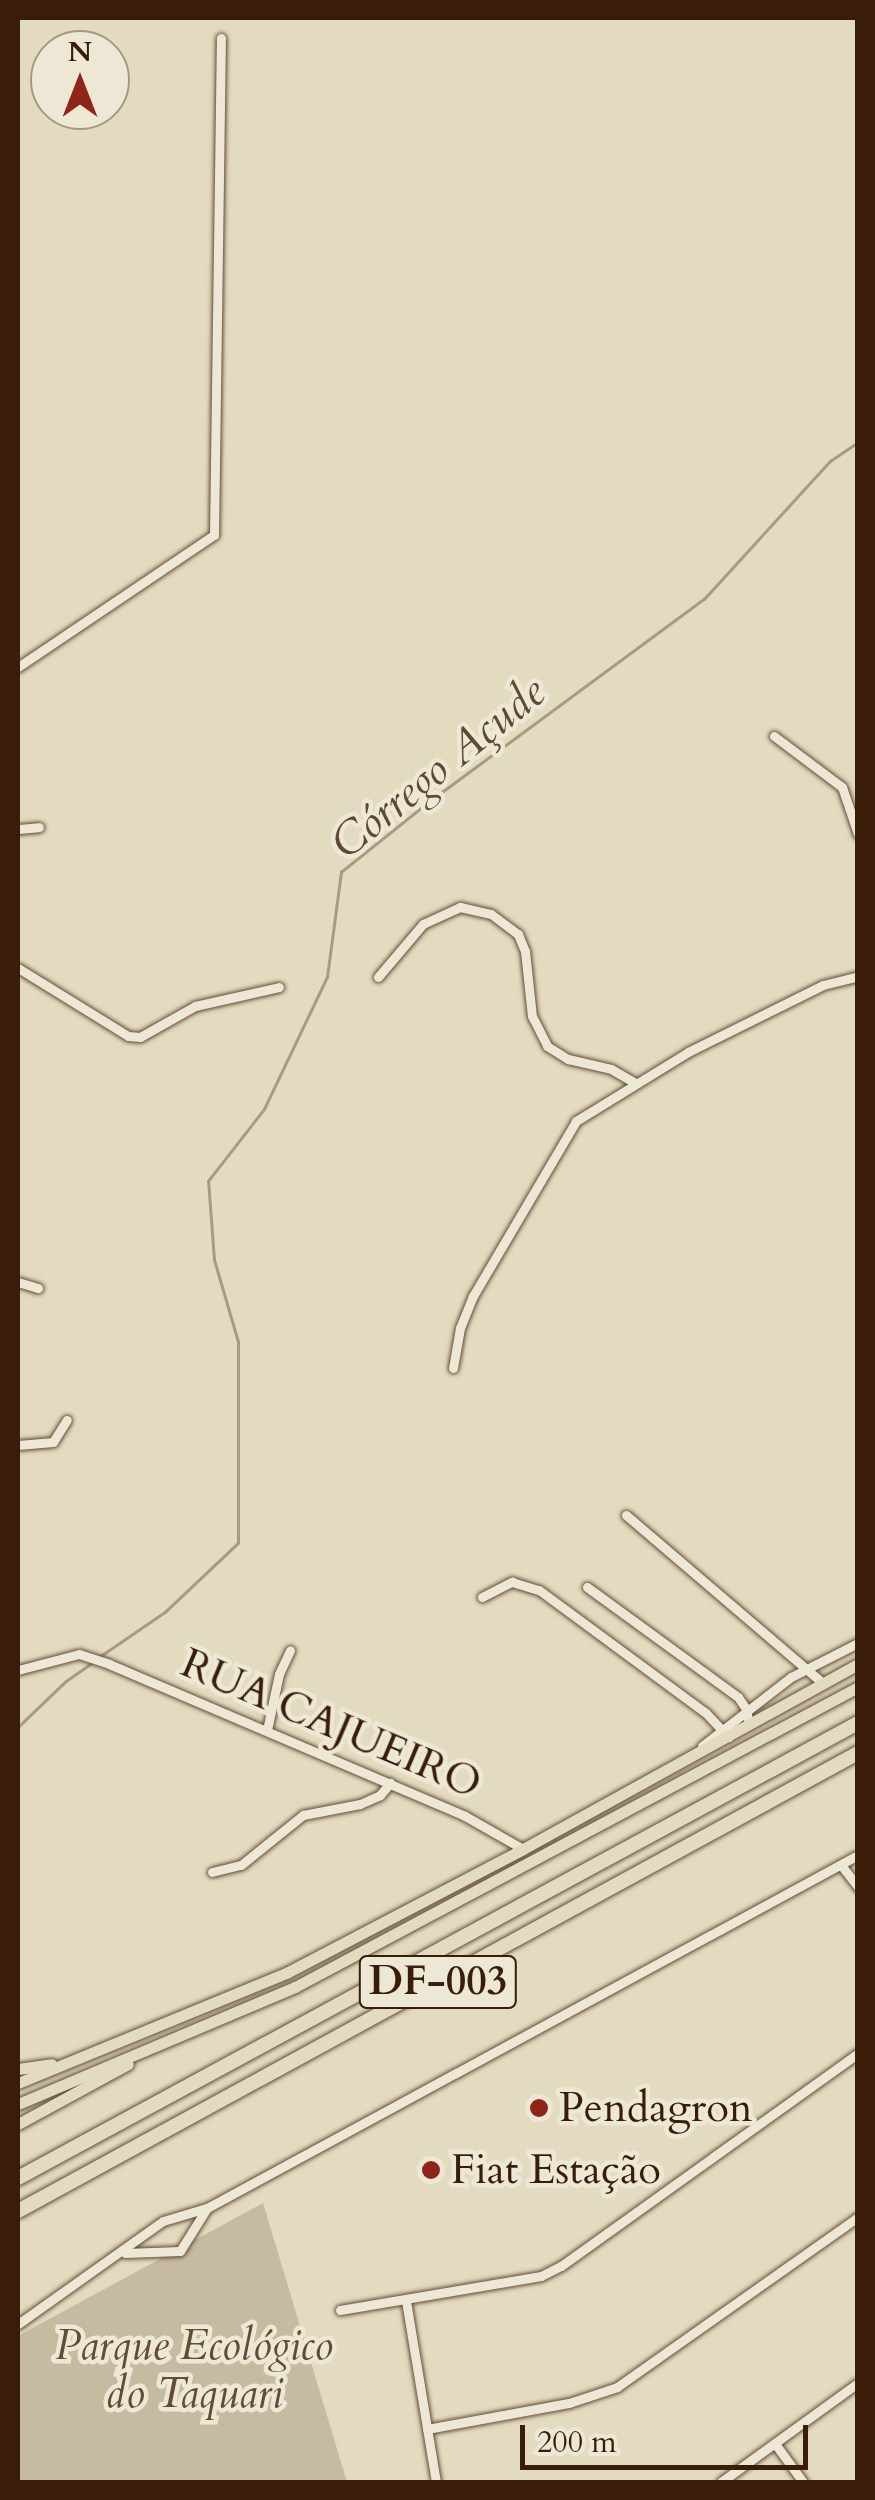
<!DOCTYPE html>
<html>
<head>
<meta charset="utf-8">
<style>
	body { margin:0 }
	#map { position:relative; width:875px; height:2500px; overflow:hidden; background:#e3dbbf; font-family:Cardo,serif }
	div>[style] { position:absolute }
	.green>* { inset:0; background:#c6bba0 }
	.stream>* { height:2.5px; margin:-1.25px; padding:0 1.25px; transform-origin:1.25px; border-radius:1.25px; background:#a99a81 }
	.roads { filter:drop-shadow(0 0 2px #644c36) drop-shadow(0 0 2px #644c36) }
	.minor>* { height:9px; margin:-4.5px; padding:0 4.5px; transform-origin:4.5px; border-radius:4.5px; background:#ede8d5 }
	.major>* { height:11px; margin:-5.5px; padding:0 5.5px; transform-origin:5.5px; border-radius:5.5px; background:#e3dbbf }
	.highway>* { height:14px; margin:-7px; padding:0 7px; transform-origin:7px; border-radius:7px; background:#e3dbbf }
	.dots>* { width:28px; height:28px; translate:-50% -50%; box-sizing:border-box; border:5px solid #ede8d5; border-radius:50% }
	span { translate:-50% -50%; white-space:nowrap; text-align:center; line-height:1.15; -webkit-text-stroke:9px #ede8d5; paint-order:stroke }
	.shield-label span { padding:2px 8px; background:#ede8d5; border:2px solid; border-radius:8px; -webkit-text-stroke-width:0 }
	.shield-label { font-size:40px; color:#391d09; font-weight:700 }
	.street-label { font-size:42px; color:#391d09 }
	.poi-label { font-size:42px; color:#391d09 }
	.left { translate:0 -50%; text-align:left }
	.park-label { font-size:42px; color:#634c36; font-style:italic }
	.water-label { font-size:45px; color:#604933; font-style:italic }
	.frame { position:absolute; inset:0; border:20px solid #391d09; pointer-events:none }
	.north { position:absolute; left:30px; top:30px; width:100px; height:100px; box-sizing:border-box; background:#ede8d5; border:2px solid #a59783; border-radius:50%; rotate:0deg; font-size:28px; font-weight:700; line-height:40px; text-align:center; color:#391d09 }
	.north::after { content:''; display:block; margin:auto; width:35px; height:45px; background:#8f2418; clip-path:polygon(50% 0,100% 100%,50% 72%,0 100%) }
	.scale { position:absolute; left:520px; top:2425px; width:288px; height:45px; box-sizing:border-box; border:5px solid #391d09; border-top:0; padding-left:12px; font-size:30px; line-height:35px; white-space:nowrap; color:#391d09; -webkit-text-stroke:8px #ede8d5; paint-order:stroke }
</style>
</head>
<body>
<div id="map">
	<div class="green">
		<i style="clip-path:polygon(263px 2203px,347px 2482px,18px 2482px,18px 2336px)"></i>
	</div>
	<div class="stream">
		<i style="left:99px;top:1657px;width:80px;rotate:-34.3deg"></i>
		<i style="left:165px;top:1612px;width:100px;rotate:-43.4deg"></i>
		<i style="left:238px;top:1543px;width:201px;rotate:-90deg"></i>
		<i style="left:238px;top:1342px;width:85px;rotate:-106.3deg"></i>
		<i style="left:214px;top:1260px;width:79px;rotate:-94.3deg"></i>
		<i style="left:208px;top:1181px;width:91px;rotate:-52.1deg"></i>
		<i style="left:264px;top:1109px;width:146px;rotate:-64.5deg"></i>
		<i style="left:327px;top:977px;width:106px;rotate:-82.4deg"></i>
		<i style="left:341px;top:872px;width:110px;rotate:-38.7deg"></i>
		<i style="left:427px;top:803px;width:344px;rotate:-36.4deg"></i>
		<i style="left:704px;top:599px;width:187px;rotate:-47.6deg"></i>
		<i style="left:830px;top:461px;width:34px;rotate:-34deg"></i>
		<i style="left:18px;top:1727px;width:66px;rotate:-43.8deg"></i>
		<i style="left:66px;top:1681px;width:33px;rotate:-35deg"></i>
	</div>
	<div class="roads">
		<div class="minor">
			<i style="left:18px;top:667px;width:236px;rotate:-34deg"></i>
			<i style="left:214px;top:535px;width:497px;rotate:-89.2deg"></i>
			<i style="left:774px;top:736px;width:85px;rotate:36.9deg"></i>
			<i style="left:842px;top:787px;width:50px;rotate:71.2deg"></i>
			<i style="left:18px;top:829px;width:21px;rotate:-5deg"></i>
			<i style="left:18px;top:968px;width:129px;rotate:31.7deg"></i>
			<i style="left:128px;top:1036px;width:12px;rotate:5deg"></i>
			<i style="left:140px;top:1037px;width:63px;rotate:-29.4deg"></i>
			<i style="left:195px;top:1006px;width:86px;rotate:-12.7deg"></i>
			<i style="left:378px;top:977px;width:70px;rotate:-49.7deg"></i>
			<i style="left:423px;top:924px;width:41px;rotate:-24.7deg"></i>
			<i style="left:460px;top:907px;width:32px;rotate:13deg"></i>
			<i style="left:491px;top:914px;width:34px;rotate:37deg"></i>
			<i style="left:518px;top:934px;width:18px;rotate:68deg"></i>
			<i style="left:525px;top:951px;width:65px;rotate:83.9deg"></i>
			<i style="left:532px;top:1016px;width:34px;rotate:63deg"></i>
			<i style="left:547px;top:1046px;width:25px;rotate:32deg"></i>
			<i style="left:568px;top:1059px;width:44px;rotate:13.1deg"></i>
			<i style="left:611px;top:1069px;width:28px;rotate:30deg"></i>
			<i style="left:18px;top:1282px;width:21px;rotate:17deg"></i>
			<i style="left:453px;top:1368px;width:41px;rotate:-80.1deg"></i>
			<i style="left:460px;top:1328px;width:35px;rotate:-68deg"></i>
			<i style="left:473px;top:1296px;width:203px;rotate:-59.5deg"></i>
			<i style="left:576px;top:1121px;width:132px;rotate:-31.6deg"></i>
			<i style="left:688px;top:1052px;width:151px;rotate:-26.4deg"></i>
			<i style="left:823px;top:985px;width:36px;rotate:-14deg"></i>
			<i style="left:18px;top:1445px;width:35px;rotate:-5deg"></i>
			<i style="left:53px;top:1442px;width:26px;rotate:-58deg"></i>
			<i style="left:626px;top:1515px;width:259px;rotate:40.5deg"></i>
			<i style="left:587px;top:1587px;width:187px;rotate:36.1deg"></i>
			<i style="left:738px;top:1697px;width:14px;rotate:56deg"></i>
			<i style="left:746px;top:1709px;width:16px;rotate:79deg"></i>
			<i style="left:482px;top:1597px;width:34px;rotate:-27deg"></i>
			<i style="left:512px;top:1582px;width:28px;rotate:17deg"></i>
			<i style="left:539px;top:1590px;width:207px;rotate:36.4deg"></i>
			<i style="left:706px;top:1713px;width:33px;rotate:47deg"></i>
			<i style="left:18px;top:1670px;width:63px;rotate:-14.7deg"></i>
			<i style="left:79px;top:1654px;width:32px;rotate:18deg"></i>
			<i style="left:109px;top:1664px;width:387px;rotate:23.1deg"></i>
			<i style="left:465px;top:1816px;width:67px;rotate:29.6deg"></i>
			<i style="left:267px;top:1730px;width:57px;rotate:-77.9deg"></i>
			<i style="left:279px;top:1674px;width:26px;rotate:-65deg"></i>
			<i style="left:702px;top:1746px;width:113px;rotate:-37.8deg"></i>
			<i style="left:791px;top:1677px;width:75px;rotate:-26.9deg"></i>
			<i style="left:841px;top:1865px;width:28px;rotate:52deg"></i>
			<i style="left:212px;top:1872px;width:30px;rotate:-14deg"></i>
			<i style="left:241px;top:1865px;width:80px;rotate:-38.9deg"></i>
			<i style="left:303px;top:1815px;width:58px;rotate:-10.9deg"></i>
			<i style="left:360px;top:1804px;width:22px;rotate:-24deg"></i>
			<i style="left:380px;top:1795px;width:16px;rotate:-50deg"></i>
			<i style="left:125px;top:2253px;width:55px;rotate:-2.1deg"></i>
			<i style="left:180px;top:2251px;width:51px;rotate:-57.9deg"></i>
			<i style="left:406px;top:2301px;width:183px;rotate:80.6deg"></i>
			<i style="left:340px;top:2310px;width:204px;rotate:-9.6deg"></i>
			<i style="left:541px;top:2276px;width:22px;rotate:-27deg"></i>
			<i style="left:561px;top:2266px;width:365px;rotate:-35.6deg"></i>
			<i style="left:18px;top:2324px;width:178px;rotate:-35.4deg"></i>
			<i style="left:163px;top:2221px;width:46px;rotate:-16.5deg"></i>
			<i style="left:207px;top:2208px;width:741px;rotate:-28.47deg"></i>
			<i style="left:427px;top:2429px;width:144px;rotate:-10.4deg"></i>
			<i style="left:569px;top:2403px;width:51px;rotate:-18.4deg"></i>
			<i style="left:617px;top:2387px;width:295px;rotate:-35.2deg"></i>
			<i style="left:776px;top:2445px;width:46px;rotate:53.9deg"></i>
			<i style="left:721px;top:2482px;width:169px;rotate:-35.9deg"></i>
		</div>
		<div class="major">
			<i style="left:18px;top:2069px;width:34px;rotate:-8deg"></i>
			<i style="left:18px;top:2083px;width:292px;rotate:-22.3deg"></i>
			<i style="left:288px;top:1972px;width:265px;rotate:-27.6deg"></i>
			<i style="left:523px;top:1849px;width:383px;rotate:-28.9deg"></i>
			<i style="left:18px;top:2104px;width:301px;rotate:-22.9deg"></i>
			<i style="left:295px;top:1987px;width:638px;rotate:-28.05deg"></i>
			<i style="left:18px;top:2124px;width:125px;rotate:-28.6deg"></i>
		</div>
		<div class="highway">
			<i style="left:18px;top:2178px;width:955px;rotate:-28.44deg"></i>
			<i style="left:18px;top:2211px;width:957px;rotate:-28.6deg"></i>
		</div>
	</div>
	<div class="dots">
		<i style="left:539px;top:2108px;background:#8f2418"></i>
		<i style="left:431px;top:2170px;background:#8f2418"></i>
	</div>
	<div class="shield-label">
		<span style="left:438px;top:1982px">DF-003</span>
	</div>
	<div class="street-label">
		<span style="left:331px;top:1724px;rotate:23deg">RUA CAJUEIRO</span>
	</div>
	<div class="poi-label">
		<span class="left" style="left:559px;top:2108px">Pendagron</span>
		<span class="left" style="left:451px;top:2170px">Fiat Estação</span>
	</div>
	<div class="park-label">
		<span style="left:194px;top:2370px">Parque Ecológico<br>do Taquari</span>
	</div>
	<div class="water-label">
		<span style="left:438px;top:768px;rotate:-39deg">Córrego Açude</span>
	</div>
	<div class="frame"></div>
	<div class="north">N</div>
	<div class="scale">200 m</div>
</div>
</body>
</html>
